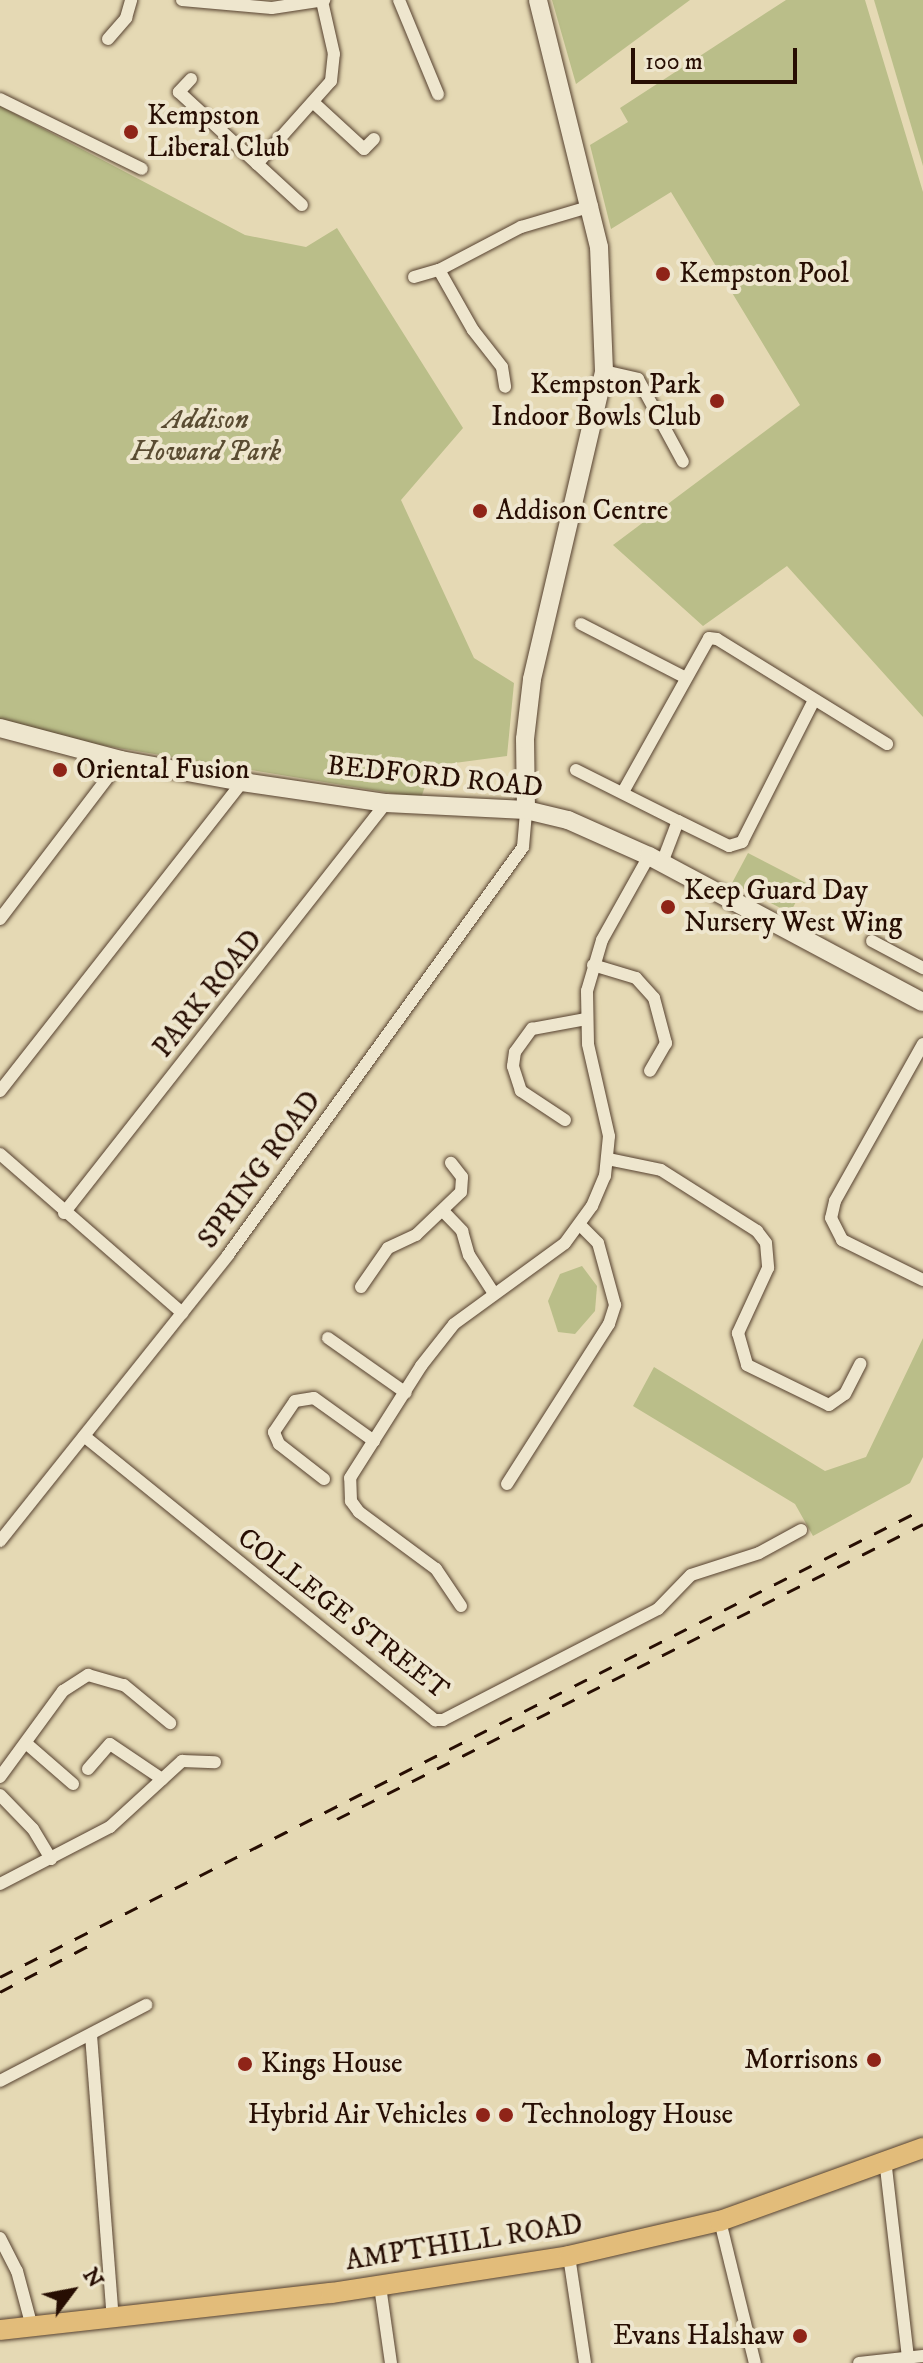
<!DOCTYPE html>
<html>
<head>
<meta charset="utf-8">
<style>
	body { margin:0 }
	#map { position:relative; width:923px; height:2363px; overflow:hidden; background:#e5d9b4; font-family:"IM FELL DW Pica",serif }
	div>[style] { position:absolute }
	.green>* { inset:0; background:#babe89 }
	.roads { filter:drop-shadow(0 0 2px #56412f) drop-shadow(0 0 2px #56412f) }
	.street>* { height:12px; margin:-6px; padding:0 6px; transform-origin:6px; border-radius:6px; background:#eee6ce }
	.secondary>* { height:18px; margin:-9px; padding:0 9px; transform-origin:9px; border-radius:9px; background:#eee6ce }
	.primary>* { height:20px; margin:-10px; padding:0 10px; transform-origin:10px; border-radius:10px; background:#e2bc7a }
	.rail>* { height:3px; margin-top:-1.5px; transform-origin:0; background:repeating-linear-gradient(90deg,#270e03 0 14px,transparent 0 28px) }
	.dots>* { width:22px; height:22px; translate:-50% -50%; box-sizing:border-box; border:4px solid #eee6ce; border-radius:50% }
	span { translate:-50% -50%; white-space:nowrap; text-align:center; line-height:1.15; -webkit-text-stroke:8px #eee6ce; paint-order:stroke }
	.poi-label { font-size:28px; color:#270e03 }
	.left { translate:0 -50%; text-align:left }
	.right { translate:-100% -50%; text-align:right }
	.park-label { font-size:28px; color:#5a4c32; font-style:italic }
	.street-label { font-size:28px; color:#270e03 }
	.north { position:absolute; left:32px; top:2251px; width:80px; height:80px; -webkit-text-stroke:6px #eee6ce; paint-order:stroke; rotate:58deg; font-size:22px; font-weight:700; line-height:32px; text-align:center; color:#270e03 }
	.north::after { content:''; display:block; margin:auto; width:28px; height:36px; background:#270e03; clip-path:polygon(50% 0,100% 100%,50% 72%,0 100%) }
	.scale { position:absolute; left:631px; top:48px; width:166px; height:36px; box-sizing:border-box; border:4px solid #270e03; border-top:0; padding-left:10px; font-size:24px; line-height:28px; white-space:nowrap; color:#270e03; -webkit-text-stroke:6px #eee6ce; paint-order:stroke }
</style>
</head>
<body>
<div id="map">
	<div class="green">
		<i style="clip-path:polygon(552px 0,690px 0,576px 84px)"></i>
		<i style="clip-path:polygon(786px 0,865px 0,923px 192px,923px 717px,787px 566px,703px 626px,613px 545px,800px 405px,671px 192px,611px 229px,590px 145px,628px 122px,620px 108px)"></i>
		<i style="clip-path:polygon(874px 0,923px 0,923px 166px)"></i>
		<i style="clip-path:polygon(0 106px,245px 235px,306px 247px,337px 228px,463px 428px,401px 500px,474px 658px,514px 683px,507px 756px,432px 766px,421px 798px,100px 745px,0 719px)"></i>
		<i style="clip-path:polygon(748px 853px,806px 883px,790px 913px,732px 883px)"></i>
		<i style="clip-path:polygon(582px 1266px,597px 1286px,595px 1311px,575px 1334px,558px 1332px,548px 1301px,560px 1274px)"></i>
		<i style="clip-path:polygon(923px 1338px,923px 1457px,910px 1483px,813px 1536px,795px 1504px,633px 1406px,654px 1367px,825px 1471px,866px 1457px)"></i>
	</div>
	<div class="roads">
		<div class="street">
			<i style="left:182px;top:0;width:90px;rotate:5.1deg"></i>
			<i style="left:272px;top:8px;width:53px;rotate:-8.7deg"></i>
			<i style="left:399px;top:0;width:102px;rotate:67.5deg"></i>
			<i style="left:108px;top:39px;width:28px;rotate:-49deg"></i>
			<i style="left:126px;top:18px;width:19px;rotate:-74deg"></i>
			<i style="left:191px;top:79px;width:18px;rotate:133deg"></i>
			<i style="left:179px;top:92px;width:167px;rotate:42.6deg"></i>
			<i style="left:0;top:99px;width:158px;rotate:26.2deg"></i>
			<i style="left:314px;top:103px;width:68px;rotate:42.6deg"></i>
			<i style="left:364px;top:149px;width:14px;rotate:-45deg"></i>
			<i style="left:257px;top:164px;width:111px;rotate:-48.3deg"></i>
			<i style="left:331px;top:81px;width:27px;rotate:-84deg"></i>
			<i style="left:334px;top:54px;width:54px;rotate:-102.8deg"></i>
			<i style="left:439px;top:270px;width:69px;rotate:60.5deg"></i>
			<i style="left:473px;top:330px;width:47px;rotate:51.9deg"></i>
			<i style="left:502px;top:367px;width:20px;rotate:81deg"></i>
			<i style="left:414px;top:277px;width:26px;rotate:-16deg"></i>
			<i style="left:439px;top:270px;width:93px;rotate:-27.7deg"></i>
			<i style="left:521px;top:227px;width:74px;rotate:-16.5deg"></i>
			<i style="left:604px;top:371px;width:35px;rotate:13deg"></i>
			<i style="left:638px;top:379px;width:94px;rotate:61.5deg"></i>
			<i style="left:581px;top:624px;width:116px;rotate:27.2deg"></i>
			<i style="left:576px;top:770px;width:114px;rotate:26.6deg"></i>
			<i style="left:678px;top:821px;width:45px;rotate:110.9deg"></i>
			<i style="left:623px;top:792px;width:176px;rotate:-60.8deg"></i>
			<i style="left:709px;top:638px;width:8px;rotate:7deg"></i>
			<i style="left:717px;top:639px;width:200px;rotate:31.7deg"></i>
			<i style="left:678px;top:821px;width:57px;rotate:26.1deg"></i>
			<i style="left:729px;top:846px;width:14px;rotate:-17deg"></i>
			<i style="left:742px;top:842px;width:159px;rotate:-63.1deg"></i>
			<i style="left:0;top:919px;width:200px;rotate:-52.7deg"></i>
			<i style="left:872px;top:941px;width:58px;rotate:27.9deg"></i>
			<i style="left:593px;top:965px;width:45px;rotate:16.8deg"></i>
			<i style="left:636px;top:978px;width:27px;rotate:48deg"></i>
			<i style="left:654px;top:998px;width:47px;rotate:75.1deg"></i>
			<i style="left:666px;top:1043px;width:32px;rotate:120deg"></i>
			<i style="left:923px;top:1044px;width:180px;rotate:119.3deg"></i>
			<i style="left:835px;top:1201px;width:17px;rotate:103deg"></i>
			<i style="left:831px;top:1218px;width:25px;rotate:63deg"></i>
			<i style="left:842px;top:1240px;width:90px;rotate:26.3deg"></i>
			<i style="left:0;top:1091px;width:392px;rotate:-51.9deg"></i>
			<i style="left:565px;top:1120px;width:53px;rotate:-146.6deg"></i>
			<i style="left:521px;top:1091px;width:26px;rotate:-108deg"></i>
			<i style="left:513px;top:1066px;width:14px;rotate:-82deg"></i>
			<i style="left:515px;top:1052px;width:29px;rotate:-54deg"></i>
			<i style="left:532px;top:1029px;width:55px;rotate:-10.5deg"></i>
			<i style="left:0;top:1154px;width:242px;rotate:41.1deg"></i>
			<i style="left:608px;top:1159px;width:54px;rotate:11.7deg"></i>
			<i style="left:661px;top:1170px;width:114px;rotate:32.4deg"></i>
			<i style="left:757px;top:1231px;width:15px;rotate:53deg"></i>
			<i style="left:766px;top:1243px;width:25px;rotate:85deg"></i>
			<i style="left:768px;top:1268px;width:72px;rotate:114.8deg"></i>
			<i style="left:738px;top:1333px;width:33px;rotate:74deg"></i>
			<i style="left:747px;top:1365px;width:91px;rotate:26deg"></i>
			<i style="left:829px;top:1405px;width:19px;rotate:-35deg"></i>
			<i style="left:845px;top:1394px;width:34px;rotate:-63deg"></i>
			<i style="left:443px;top:1211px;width:28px;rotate:46deg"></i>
			<i style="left:462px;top:1231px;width:25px;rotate:74deg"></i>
			<i style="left:469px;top:1255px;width:44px;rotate:57deg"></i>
			<i style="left:64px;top:1213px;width:521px;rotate:-51.86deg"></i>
			<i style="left:361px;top:1287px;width:47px;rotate:-55.3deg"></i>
			<i style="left:388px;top:1248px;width:31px;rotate:-25deg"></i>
			<i style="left:416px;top:1235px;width:62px;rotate:-43.7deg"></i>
			<i style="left:461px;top:1192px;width:15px;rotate:-86deg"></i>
			<i style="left:462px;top:1177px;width:18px;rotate:-128deg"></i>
			<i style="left:328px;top:1338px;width:95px;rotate:35.2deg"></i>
			<i style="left:84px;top:1436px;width:452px;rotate:39deg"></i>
			<i style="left:435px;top:1720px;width:8px"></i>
			<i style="left:443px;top:1720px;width:242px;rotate:-27.3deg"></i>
			<i style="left:658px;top:1609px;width:47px;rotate:-45.9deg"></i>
			<i style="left:691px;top:1575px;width:71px;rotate:-17.9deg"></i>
			<i style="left:759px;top:1553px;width:48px;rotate:-28.7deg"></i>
			<i style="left:324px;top:1479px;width:57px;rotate:-142.1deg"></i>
			<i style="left:279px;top:1444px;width:13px;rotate:-113deg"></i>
			<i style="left:274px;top:1432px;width:37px;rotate:-56deg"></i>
			<i style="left:295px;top:1401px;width:19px;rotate:-9deg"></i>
			<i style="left:314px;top:1398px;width:74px;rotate:35.6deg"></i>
			<i style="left:507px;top:1484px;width:190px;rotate:-57.5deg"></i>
			<i style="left:609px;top:1324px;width:20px;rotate:-72deg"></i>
			<i style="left:615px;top:1305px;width:64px;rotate:-105.3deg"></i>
			<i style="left:598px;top:1243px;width:25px;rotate:-135deg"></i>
			<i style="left:0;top:1541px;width:366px;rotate:-51.4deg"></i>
			<i style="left:228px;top:1255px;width:503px;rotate:-54.13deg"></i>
			<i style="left:523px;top:847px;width:37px;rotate:-85deg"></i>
			<i style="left:461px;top:1606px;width:45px;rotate:-124deg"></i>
			<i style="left:436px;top:1569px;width:96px;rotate:-143.5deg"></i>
			<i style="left:359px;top:1512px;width:14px;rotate:-126deg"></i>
			<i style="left:351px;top:1501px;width:23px;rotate:-92deg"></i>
			<i style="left:350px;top:1478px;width:133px;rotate:-57.6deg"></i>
			<i style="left:421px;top:1366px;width:53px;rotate:-51.8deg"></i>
			<i style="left:454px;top:1324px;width:137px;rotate:-36.1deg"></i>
			<i style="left:565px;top:1243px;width:46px;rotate:-53.9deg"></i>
			<i style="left:592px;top:1206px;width:33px;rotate:-67deg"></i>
			<i style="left:605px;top:1176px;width:40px;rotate:-84.3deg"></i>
			<i style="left:609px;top:1136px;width:94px;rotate:-102.9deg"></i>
			<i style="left:588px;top:1044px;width:53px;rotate:-91.1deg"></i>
			<i style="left:587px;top:991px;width:53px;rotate:-73.6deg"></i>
			<i style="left:602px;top:940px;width:96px;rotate:-60.8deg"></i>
			<i style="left:27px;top:1744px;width:61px;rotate:41deg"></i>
			<i style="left:88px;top:1769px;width:33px;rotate:-49deg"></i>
			<i style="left:110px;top:1744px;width:63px;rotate:33.9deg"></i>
			<i style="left:0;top:1777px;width:107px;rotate:-53.8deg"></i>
			<i style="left:63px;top:1691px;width:30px;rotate:-33deg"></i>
			<i style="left:88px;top:1675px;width:37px;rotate:16deg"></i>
			<i style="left:124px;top:1685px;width:60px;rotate:39.6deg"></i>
			<i style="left:0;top:1795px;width:47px;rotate:45.9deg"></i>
			<i style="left:33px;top:1829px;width:35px;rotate:59deg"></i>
			<i style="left:0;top:1884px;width:124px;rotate:-27.4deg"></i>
			<i style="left:110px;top:1827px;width:98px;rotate:-42.5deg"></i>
			<i style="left:182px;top:1761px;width:33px;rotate:2deg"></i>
			<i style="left:91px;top:2035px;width:285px;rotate:85.6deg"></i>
			<i style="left:0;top:2081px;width:165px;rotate:-27.5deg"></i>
			<i style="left:885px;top:2159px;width:199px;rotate:83.4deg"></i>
			<i style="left:720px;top:2221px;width:146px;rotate:76.2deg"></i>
			<i style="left:0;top:2238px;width:37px;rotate:63deg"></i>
			<i style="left:17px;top:2271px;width:58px;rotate:75deg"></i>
			<i style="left:569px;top:2256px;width:108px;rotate:81.5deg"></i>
			<i style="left:380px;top:2286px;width:78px;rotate:81.9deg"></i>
			<i style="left:859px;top:2363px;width:64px;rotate:-6.2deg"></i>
		</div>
		<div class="secondary">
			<i style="left:0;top:728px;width:125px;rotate:14.8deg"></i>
			<i style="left:121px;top:760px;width:123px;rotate:10.3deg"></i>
			<i style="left:242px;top:782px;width:146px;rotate:8.3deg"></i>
			<i style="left:386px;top:803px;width:140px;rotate:2.9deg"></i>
			<i style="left:526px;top:810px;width:43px;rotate:13.4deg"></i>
			<i style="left:568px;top:820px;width:89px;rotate:24deg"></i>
			<i style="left:649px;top:856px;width:310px;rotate:28.1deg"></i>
			<i style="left:526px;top:810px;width:71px;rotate:-90.8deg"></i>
			<i style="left:525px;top:739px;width:60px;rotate:-83.3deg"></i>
			<i style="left:532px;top:679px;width:316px;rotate:-76.8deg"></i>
			<i style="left:604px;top:371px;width:124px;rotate:-92.3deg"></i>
			<i style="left:599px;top:247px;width:254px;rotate:-103.9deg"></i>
		</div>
		<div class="primary">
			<i style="left:0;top:2330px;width:333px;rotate:-6.4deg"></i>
			<i style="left:331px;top:2293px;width:241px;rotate:-8.8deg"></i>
			<i style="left:569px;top:2256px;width:155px;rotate:-13.1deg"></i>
			<i style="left:720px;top:2221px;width:216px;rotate:-19.8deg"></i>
		</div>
	</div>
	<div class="rail">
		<i style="left:337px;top:1819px;width:656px;rotate:-26.72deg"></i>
		<i style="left:0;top:1977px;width:1035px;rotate:-26.89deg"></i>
		<i style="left:0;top:1992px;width:99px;rotate:-27.6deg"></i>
	</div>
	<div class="dots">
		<i style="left:131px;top:132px;background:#8f2418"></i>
		<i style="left:663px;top:274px;background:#8f2418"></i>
		<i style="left:717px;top:401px;background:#8f2418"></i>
		<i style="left:480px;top:511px;background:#8f2418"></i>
		<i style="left:60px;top:770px;background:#8f2418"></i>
		<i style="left:668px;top:907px;background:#8f2418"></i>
		<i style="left:874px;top:2060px;background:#8f2418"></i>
		<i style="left:245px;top:2064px;background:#8f2418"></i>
		<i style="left:483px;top:2115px;background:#8f2418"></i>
		<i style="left:506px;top:2115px;background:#8f2418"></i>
		<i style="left:800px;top:2336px;background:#8f2418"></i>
	</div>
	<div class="poi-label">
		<span class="left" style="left:147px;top:132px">Kempston<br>Liberal Club</span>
		<span class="left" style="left:679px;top:274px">Kempston Pool</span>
		<span class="right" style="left:701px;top:401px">Kempston Park<br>Indoor Bowls Club</span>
		<span class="left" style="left:496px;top:511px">Addison Centre</span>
		<span class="left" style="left:76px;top:770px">Oriental Fusion</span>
		<span class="left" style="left:684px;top:907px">Keep Guard Day<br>Nursery West Wing</span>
		<span class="right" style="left:858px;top:2060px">Morrisons</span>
		<span class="left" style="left:261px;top:2064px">Kings House</span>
		<span class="right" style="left:467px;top:2115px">Hybrid Air Vehicles</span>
		<span class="left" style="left:522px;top:2115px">Technology House</span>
		<span class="right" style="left:784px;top:2336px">Evans Halshaw</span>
	</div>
	<div class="park-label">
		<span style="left:206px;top:436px">Addison<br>Howard Park</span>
	</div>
	<div class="street-label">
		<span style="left:435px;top:777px;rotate:6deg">BEDFORD ROAD</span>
		<span style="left:208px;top:994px;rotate:-51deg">PARK ROAD</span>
		<span style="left:260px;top:1170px;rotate:-54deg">SPRING ROAD</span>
		<span style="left:343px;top:1614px;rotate:38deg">COLLEGE STREET</span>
		<span style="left:464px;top:2243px;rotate:-9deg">AMPTHILL ROAD</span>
	</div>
	<div class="north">N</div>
	<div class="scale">100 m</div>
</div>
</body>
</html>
